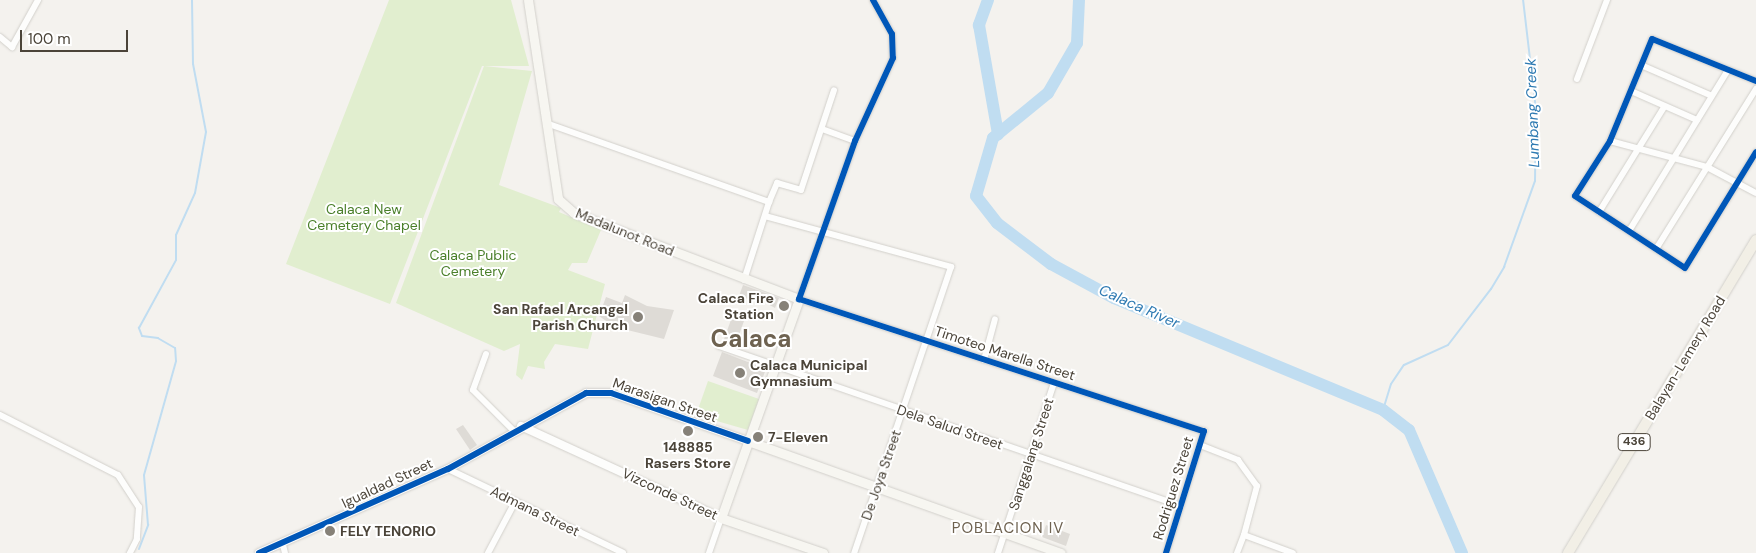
<!DOCTYPE html>
<html>
<head>
<meta charset="utf-8">
<style>
	body { margin:0 }
	#map { position:relative; width:1756px; height:553px; overflow:hidden; background:#f4f2ee; font-family:"DM Sans",sans-serif }
	div>[style] { position:absolute }
	.green>* { inset:0; background:#e1eecf }
	.stream>* { height:2px; margin:-1px; padding:0 1px; transform-origin:1px; border-radius:1px; background:#c0ddf1 }
	.river>* { height:12px; margin:-6px; padding:0 6px; transform-origin:6px; border-radius:6px; background:#c0ddf1 }
	.building>* { inset:0; background:#dedbd6 }
	.roads { filter:drop-shadow(0 0 1px #d2d0cb) drop-shadow(0 0 1px #d2d0cb) }
	.minor>* { height:6px; margin:-3px; padding:0 3px; transform-origin:3px; border-radius:3px; background:#fdfdfc }
	.tertiary>* { height:8px; margin:-4px; padding:0 4px; transform-origin:4px; border-radius:4px; background:#fdfdfc }
	.secondary>* { height:9px; margin:-4.5px; padding:0 4.5px; transform-origin:4.5px; border-radius:4.5px; background:#f7f6f1 }
	.primary>* { height:10px; margin:-5px; padding:0 5px; transform-origin:5px; border-radius:5px; background:#f2efe6 }
	.cycleway>* { height:6px; margin:-3px; padding:0 3px; transform-origin:3px; border-radius:3px; background:#0057b8 }
	.dots>* { width:14px; height:14px; translate:-50% -50%; box-sizing:border-box; border:2px solid #fff; border-radius:50% }
	span { translate:-50% -50%; white-space:nowrap; text-align:center; line-height:1.15; -webkit-text-stroke:4px #fff; paint-order:stroke }
	.shield-label span { padding:1px 4px; background:#fff; border:1px solid; border-radius:4px; -webkit-text-stroke-width:0 }
	.shield-label { font-size:12px; color:#4b4439; font-weight:700 }
	.park-label { font-size:14px; color:#4a7f2a }
	.street-label { font-size:14px; color:#4b4439 }
	.poi-label { font-size:14px; color:#4b4439; font-weight:700 }
	.right { translate:-100% -50%; text-align:right }
	.left { translate:0 -50%; text-align:left }
	.water-label { font-size:15px; color:#2e7ab2; font-style:italic }
	.neighbourhood-label { font-size:15px; color:#6e6250; letter-spacing:1px }
	.town-label { font-size:24px; color:#6e6250; font-weight:700 }
	.scale { position:absolute; left:20px; top:30px; width:108px; height:22px; box-sizing:border-box; border:2px solid #4b4439; border-top:0; padding-left:6px; font-size:15px; line-height:18px; white-space:nowrap; color:#4b4439; -webkit-text-stroke:4px #fff; paint-order:stroke }
</style>
</head>
<body>
<div id="map">
	<div class="green">
		<i style="clip-path:polygon(389px 0,511px 0,529px 66px,482px 66px,390px 304px,286px 264px)"></i>
		<i style="clip-path:polygon(484px 66px,532px 71px,499px 185px,561px 208px,559px 212px,601px 230px,587px 263px,572px 263px,568px 270px,605px 284px,588px 349px,555px 344px,544px 362px,545px 369px,528px 366px,522px 380px,516px 375px,520px 344px,504px 351px,396px 303px)"></i>
		<i style="clip-path:polygon(708px 381px,759px 399px,748px 430px,696px 415px)"></i>
	</div>
	<div class="stream">
		<i style="left:1383px;top:410px;width:27px;rotate:-73deg"></i>
		<i style="left:1391px;top:384px;width:23px;rotate:-56deg"></i>
		<i style="left:1404px;top:365px;width:48px;rotate:-24.4deg"></i>
		<i style="left:1448px;top:345px;width:71px;rotate:-52.5deg"></i>
		<i style="left:1491px;top:289px;width:26px;rotate:-59deg"></i>
		<i style="left:1504px;top:267px;width:91px;rotate:-70.2deg"></i>
		<i style="left:1535px;top:181px;width:71px;rotate:-89.2deg"></i>
		<i style="left:1536px;top:110px;width:111px;rotate:-96.7deg"></i>
		<i style="left:139px;top:549px;width:26px;rotate:-69deg"></i>
		<i style="left:148px;top:525px;width:50px;rotate:-94.6deg"></i>
		<i style="left:144px;top:475px;width:118px;rotate:-74.3deg"></i>
		<i style="left:176px;top:361px;width:13px;rotate:-94deg"></i>
		<i style="left:175px;top:348px;width:20px;rotate:-150deg"></i>
		<i style="left:158px;top:338px;width:16px;rotate:-173deg"></i>
		<i style="left:142px;top:336px;width:9px;rotate:-111deg"></i>
		<i style="left:139px;top:328px;width:77px;rotate:-61.4deg"></i>
		<i style="left:176px;top:260px;width:25px;rotate:-90deg"></i>
		<i style="left:176px;top:235px;width:46px;rotate:-65.7deg"></i>
		<i style="left:195px;top:193px;width:62px;rotate:-79.8deg"></i>
		<i style="left:206px;top:132px;width:69px;rotate:-100.8deg"></i>
		<i style="left:193px;top:64px;width:64px;rotate:-90.9deg"></i>
	</div>
	<div class="river">
		<i style="left:988px;top:0;width:27px;rotate:110deg"></i>
		<i style="left:979px;top:25px;width:111px;rotate:80.1deg"></i>
		<i style="left:1079px;top:0;width:43px;rotate:92.7deg"></i>
		<i style="left:1077px;top:43px;width:58px;rotate:120.1deg"></i>
		<i style="left:1048px;top:93px;width:71px;rotate:140.7deg"></i>
		<i style="left:993px;top:138px;width:60px;rotate:106.3deg"></i>
		<i style="left:976px;top:196px;width:34px;rotate:52deg"></i>
		<i style="left:997px;top:223px;width:68px;rotate:37.2deg"></i>
		<i style="left:1051px;top:264px;width:72px;rotate:28.4deg"></i>
		<i style="left:1114px;top:298px;width:291px;rotate:22.6deg"></i>
		<i style="left:1383px;top:410px;width:33px;rotate:38deg"></i>
		<i style="left:1409px;top:430px;width:134px;rotate:66.7deg"></i>
	</div>
	<div class="building">
		<i style="clip-path:polygon(743px 285px,779px 298px,775px 308px,752px 295px,751px 300px,739px 296px)"></i>
		<i style="clip-path:polygon(625px 295px,647px 306px,674px 310px,664px 339px,615px 327px,599px 316px,606px 297px,622px 303px)"></i>
		<i style="clip-path:polygon(732px 317px,744px 321px,735px 346px,723px 342px)"></i>
		<i style="clip-path:polygon(722px 352px,766px 369px,757px 393px,713px 376px)"></i>
		<i style="clip-path:polygon(463px 425px,477px 445px,470px 450px,456px 429px)"></i>
		<i style="clip-path:polygon(1046px 525px,1070px 534px,1066px 546px,1042px 537px)"></i>
	</div>
	<div class="roads">
		<div class="minor">
			<i style="left:873px;top:0;width:39px;rotate:61deg"></i>
			<i style="left:892px;top:34px;width:24px;rotate:88deg"></i>
			<i style="left:893px;top:58px;width:91px;rotate:114.6deg"></i>
			<i style="left:855px;top:141px;width:168px;rotate:109.5deg"></i>
			<i style="left:799px;top:299px;width:426px;rotate:18.1deg"></i>
			<i style="left:1204px;top:431px;width:128px;rotate:107.3deg"></i>
			<i style="left:0;top:37px;width:16px;rotate:40deg"></i>
			<i style="left:12px;top:47px;width:54px;rotate:-61deg"></i>
			<i style="left:1641px;top:65px;width:77px;rotate:23.6deg"></i>
			<i style="left:1577px;top:79px;width:85px;rotate:-69.2deg"></i>
			<i style="left:1756px;top:81px;width:112px;rotate:-158deg"></i>
			<i style="left:1652px;top:39px;width:110px;rotate:112.4deg"></i>
			<i style="left:1610px;top:141px;width:65px;rotate:122.5deg"></i>
			<i style="left:1575px;top:196px;width:131px;rotate:33.2deg"></i>
			<i style="left:1685px;top:268px;width:136px;rotate:-58.5deg"></i>
			<i style="left:1631px;top:91px;width:72px;rotate:23.7deg"></i>
			<i style="left:546px;top:123px;width:237px;rotate:19.5deg"></i>
			<i style="left:769px;top:202px;width:21px;rotate:-67deg"></i>
			<i style="left:777px;top:183px;width:25px;rotate:16deg"></i>
			<i style="left:801px;top:190px;width:105px;rotate:-71.7deg"></i>
			<i style="left:822px;top:129px;width:35px;rotate:20deg"></i>
			<i style="left:1610px;top:141px;width:100px;rotate:15deg"></i>
			<i style="left:1707px;top:167px;width:55px;rotate:28deg"></i>
			<i style="left:1599px;top:212px;width:123px;rotate:-58.2deg"></i>
			<i style="left:765px;top:216px;width:193px;rotate:15.3deg"></i>
			<i style="left:951px;top:267px;width:302px;rotate:108.7deg"></i>
			<i style="left:1629px;top:231px;width:189px;rotate:-58.4deg"></i>
			<i style="left:1656px;top:249px;width:189px;rotate:-58deg"></i>
			<i style="left:744px;top:280px;width:82px;rotate:-72.2deg"></i>
			<i style="left:719px;top:346px;width:489px;rotate:19.1deg"></i>
			<i style="left:486px;top:354px;width:38px;rotate:110deg"></i>
			<i style="left:473px;top:390px;width:57px;rotate:45deg"></i>
			<i style="left:984px;top:360px;width:42px;rotate:-75deg"></i>
			<i style="left:0;top:415px;width:132px;rotate:27deg"></i>
			<i style="left:118px;top:475px;width:38px;rotate:57deg"></i>
			<i style="left:139px;top:507px;width:32px;rotate:94deg"></i>
			<i style="left:137px;top:539px;width:16px;rotate:117deg"></i>
			<i style="left:1200px;top:445px;width:41px;rotate:21.5deg"></i>
			<i style="left:1238px;top:460px;width:32px;rotate:54deg"></i>
			<i style="left:1257px;top:486px;width:51px;rotate:104.9deg"></i>
			<i style="left:448px;top:469px;width:194px;rotate:25.6deg"></i>
			<i style="left:283px;top:545px;width:8px;rotate:76deg"></i>
			<i style="left:488px;top:553px;width:58px;rotate:-62.1deg"></i>
			<i style="left:709px;top:553px;width:37px;rotate:-71deg"></i>
			<i style="left:998px;top:553px;width:179px;rotate:-71.8deg"></i>
			<i style="left:1237px;top:553px;width:19px;rotate:-69deg"></i>
			<i style="left:1244px;top:535px;width:52px;rotate:20.2deg"></i>
		</div>
		<div class="tertiary">
			<i style="left:521px;top:426px;width:220px;rotate:24.7deg"></i>
			<i style="left:259px;top:553px;width:207px;rotate:-24deg"></i>
			<i style="left:448px;top:469px;width:158px;rotate:-28.8deg"></i>
			<i style="left:586px;top:393px;width:25px"></i>
			<i style="left:611px;top:393px;width:145px;rotate:19.3deg"></i>
		</div>
		<div class="secondary">
			<i style="left:528px;top:0;width:201px;rotate:81.4deg"></i>
			<i style="left:558px;top:199px;width:21px;rotate:41deg"></i>
			<i style="left:574px;top:213px;width:241px;rotate:20.9deg"></i>
			<i style="left:799px;top:299px;width:232px;rotate:109.6deg"></i>
			<i style="left:721px;top:518px;width:108px;rotate:18.9deg"></i>
			<i style="left:748px;top:441px;width:332px;rotate:19.7deg"></i>
		</div>
		<div class="primary">
			<i style="left:1568px;top:553px;width:365px;rotate:-59deg"></i>
		</div>
	</div>
	<div class="cycleway">
		<i style="left:873px;top:0;width:39px;rotate:61deg"></i>
		<i style="left:892px;top:34px;width:24px;rotate:88deg"></i>
		<i style="left:893px;top:58px;width:91px;rotate:114.6deg"></i>
		<i style="left:855px;top:141px;width:168px;rotate:109.5deg"></i>
		<i style="left:799px;top:299px;width:426px;rotate:18.1deg"></i>
		<i style="left:1204px;top:431px;width:128px;rotate:107.3deg"></i>
		<i style="left:1756px;top:81px;width:112px;rotate:-158deg"></i>
		<i style="left:1652px;top:39px;width:110px;rotate:112.4deg"></i>
		<i style="left:1610px;top:141px;width:65px;rotate:122.5deg"></i>
		<i style="left:1575px;top:196px;width:131px;rotate:33.2deg"></i>
		<i style="left:1685px;top:268px;width:136px;rotate:-58.5deg"></i>
		<i style="left:259px;top:553px;width:207px;rotate:-24deg"></i>
		<i style="left:448px;top:469px;width:158px;rotate:-28.8deg"></i>
		<i style="left:586px;top:393px;width:25px"></i>
		<i style="left:611px;top:393px;width:145px;rotate:19.3deg"></i>
	</div>
	<div class="dots">
		<i style="left:784px;top:306px;background:#868178"></i>
		<i style="left:638px;top:317px;background:#868178"></i>
		<i style="left:740px;top:373px;background:#868178"></i>
		<i style="left:688px;top:431px;background:#868178"></i>
		<i style="left:758px;top:437px;background:#868178"></i>
		<i style="left:330px;top:531px;background:#868178"></i>
	</div>
	<div class="shield-label">
		<span style="left:1634px;top:442px">436</span>
	</div>
	<div class="park-label">
		<span style="left:364px;top:217px">Calaca New<br>Cemetery Chapel</span>
		<span style="left:473px;top:263px">Calaca Public<br>Cemetery</span>
	</div>
	<div class="street-label">
		<span style="left:625px;top:232px;rotate:22deg">Madalunot Road</span>
		<span style="left:1005px;top:353px;rotate:18deg">Timoteo Marella Street</span>
		<span style="left:1685px;top:358px;rotate:-59deg">Balayan-Lemery Road</span>
		<span style="left:665px;top:400px;rotate:19deg">Marasigan Street</span>
		<span style="left:950px;top:427px;rotate:19deg">Dela Salud Street</span>
		<span style="left:1031px;top:454px;rotate:-72deg">Sanggalang Street</span>
		<span style="left:881px;top:475px;rotate:-71deg">De Joya Street</span>
		<span style="left:387px;top:483px;rotate:-25deg">Igualdad Street</span>
		<span style="left:1173px;top:488px;rotate:-73deg">Rodriguez Street</span>
		<span style="left:670px;top:494px;rotate:25deg">Vizconde Street</span>
		<span style="left:535px;top:511px;rotate:26deg">Admana Street</span>
	</div>
	<div class="poi-label">
		<span class="right" style="left:774px;top:306px">Calaca Fire<br>Station</span>
		<span class="right" style="left:628px;top:317px">San Rafael Arcangel<br>Parish Church</span>
		<span class="left" style="left:750px;top:373px">Calaca Municipal<br>Gymnasium</span>
		<span class="left" style="left:768px;top:437px">7-Eleven</span>
		<span style="left:688px;top:455px">148885<br>Rasers Store</span>
		<span class="left" style="left:340px;top:531px">FELY TENORIO</span>
	</div>
	<div class="water-label">
		<span style="left:1533px;top:113px;rotate:-92deg">Lumbang Creek</span>
		<span style="left:1139px;top:307px;rotate:24deg">Calaca River</span>
	</div>
	<div class="neighbourhood-label">
		<span style="left:1008px;top:529px">POBLACION IV</span>
	</div>
	<div class="town-label">
		<span style="left:751px;top:339px">Calaca</span>
	</div>
	<div class="scale">100 m</div>
</div>
</body>
</html>
